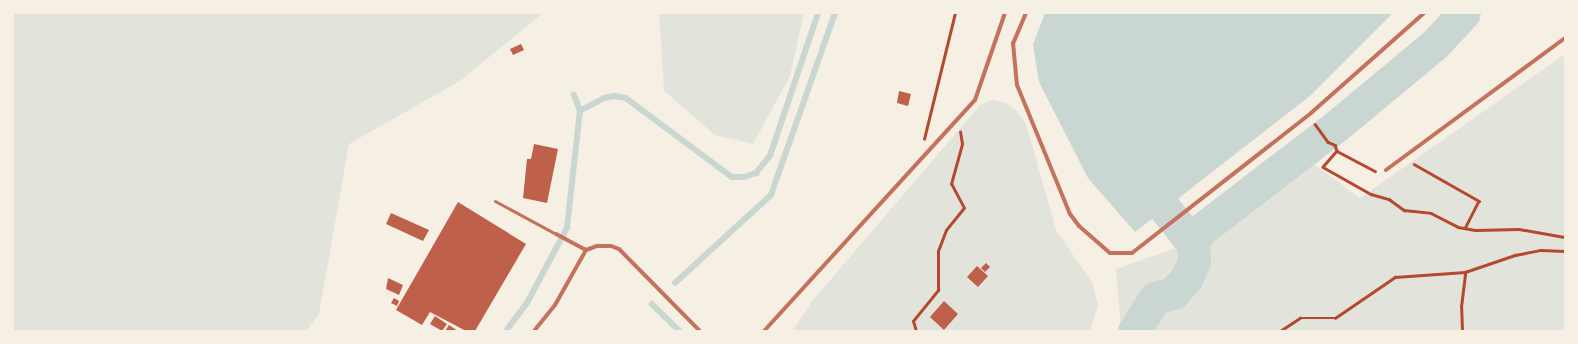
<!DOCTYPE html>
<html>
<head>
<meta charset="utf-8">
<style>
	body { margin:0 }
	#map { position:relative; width:1578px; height:344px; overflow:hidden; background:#f6efe4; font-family:Figtree,sans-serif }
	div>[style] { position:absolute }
	.green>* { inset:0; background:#e2e4dc }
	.water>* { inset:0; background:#c9d6d2 }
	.stream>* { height:5.5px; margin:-2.75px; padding:0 2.75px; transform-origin:2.75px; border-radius:2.75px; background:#c9d6d2 }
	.river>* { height:33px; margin:-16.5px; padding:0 16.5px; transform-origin:16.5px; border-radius:16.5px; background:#c9d6d2 }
	.building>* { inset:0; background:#bf614a }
	.path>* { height:2.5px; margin:-1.25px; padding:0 1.25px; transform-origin:1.25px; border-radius:1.25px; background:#b5482f }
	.service>* { height:3px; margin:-1.5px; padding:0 1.5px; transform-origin:1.5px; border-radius:1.5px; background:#c5725c }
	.minor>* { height:4px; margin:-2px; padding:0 2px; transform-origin:2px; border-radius:2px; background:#c5725c }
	span { translate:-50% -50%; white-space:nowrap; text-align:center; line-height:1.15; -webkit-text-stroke:4px #f6efe4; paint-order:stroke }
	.frame { position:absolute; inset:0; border:14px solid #f6efe4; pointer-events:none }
</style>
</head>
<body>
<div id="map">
	<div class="green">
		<i style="clip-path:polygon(13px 13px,543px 13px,460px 81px,349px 144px,319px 314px,306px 331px,13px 331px)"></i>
		<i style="clip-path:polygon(659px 13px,804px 13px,790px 76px,753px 144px,715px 135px,664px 91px)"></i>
		<i style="clip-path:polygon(1565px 54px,1565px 331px,1121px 331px,1116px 269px,1202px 239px,1307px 159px,1360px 198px)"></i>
		<i style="clip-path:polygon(993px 100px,1006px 103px,1016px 110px,1026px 124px,1056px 230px,1093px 284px,1098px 306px,1090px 331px,792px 331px,813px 300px,980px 105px)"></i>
	</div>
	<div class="water">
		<i style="clip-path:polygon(1045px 13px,1393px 13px,1310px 96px,1135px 232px,1088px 178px,1039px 82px,1033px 45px)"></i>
	</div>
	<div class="stream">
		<i style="left:580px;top:111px;width:27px;rotate:-28deg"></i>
		<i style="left:604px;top:98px;width:10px;rotate:-11deg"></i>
		<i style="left:614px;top:96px;width:12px;rotate:9deg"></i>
		<i style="left:626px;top:98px;width:132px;rotate:36.7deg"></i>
		<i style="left:732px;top:177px;width:12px"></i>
		<i style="left:744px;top:177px;width:13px;rotate:-18deg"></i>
		<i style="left:756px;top:173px;width:22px;rotate:-51deg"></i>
		<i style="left:770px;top:156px;width:151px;rotate:-71.4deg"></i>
		<i style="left:675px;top:283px;width:130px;rotate:-42.5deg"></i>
		<i style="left:771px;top:195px;width:193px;rotate:-70.6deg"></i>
		<i style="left:652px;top:304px;width:39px;rotate:44deg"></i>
		<i style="left:506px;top:331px;width:35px;rotate:-53deg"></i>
		<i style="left:527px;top:303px;width:85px;rotate:-61.9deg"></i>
		<i style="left:567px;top:228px;width:118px;rotate:-83.7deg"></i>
		<i style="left:580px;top:111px;width:17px;rotate:-111deg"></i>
	</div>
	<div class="river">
		<i style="left:1158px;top:200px;width:46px;rotate:51.1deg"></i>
		<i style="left:1187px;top:236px;width:7px;rotate:27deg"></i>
		<i style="left:1134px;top:331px;width:39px;rotate:-58deg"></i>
		<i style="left:1155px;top:298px;width:19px;rotate:-16deg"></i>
		<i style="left:1173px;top:293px;width:19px;rotate:-47deg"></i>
		<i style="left:1186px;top:279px;width:20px;rotate:-66deg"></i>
		<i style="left:1194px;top:261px;width:22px;rotate:-93deg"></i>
		<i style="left:1193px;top:239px;width:13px;rotate:-48deg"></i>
		<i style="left:1202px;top:229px;width:168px;rotate:-37.5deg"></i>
		<i style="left:1335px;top:127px;width:130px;rotate:-39.7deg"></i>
		<i style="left:1435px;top:44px;width:42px;rotate:-46.9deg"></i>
	</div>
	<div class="building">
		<i style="clip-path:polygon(521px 44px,524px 50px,513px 55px,510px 49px)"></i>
		<i style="clip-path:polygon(899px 91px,911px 94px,908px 106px,897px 103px)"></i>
		<i style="clip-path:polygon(534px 144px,558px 149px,547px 203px,523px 198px,527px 159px,531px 159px)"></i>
		<i style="clip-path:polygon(458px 202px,526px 244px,475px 331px,466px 331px,430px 312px,422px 325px,396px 310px)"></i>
		<i style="clip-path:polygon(391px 213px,429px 230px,423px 241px,386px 224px)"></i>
		<i style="clip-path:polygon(986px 263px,990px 267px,985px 272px,981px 268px)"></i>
		<i style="clip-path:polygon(977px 266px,988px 276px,978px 287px,967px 277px)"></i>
		<i style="clip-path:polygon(388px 278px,403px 285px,399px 295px,386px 289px)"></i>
		<i style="clip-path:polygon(394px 298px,399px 301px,397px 306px,391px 303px)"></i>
		<i style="clip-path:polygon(944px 301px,958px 314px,944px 330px,930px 317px)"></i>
		<i style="clip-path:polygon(435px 316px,447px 324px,442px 331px,430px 324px)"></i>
		<i style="clip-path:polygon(449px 325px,458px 331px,445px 331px)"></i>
	</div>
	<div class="path">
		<i style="left:1315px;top:124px;width:22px;rotate:54deg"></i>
		<i style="left:1328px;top:142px;width:8px;rotate:23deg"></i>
		<i style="left:1335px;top:145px;width:6px;rotate:72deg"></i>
		<i style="left:1337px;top:151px;width:21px;rotate:131deg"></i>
		<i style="left:1323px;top:167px;width:55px;rotate:29.4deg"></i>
		<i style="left:1371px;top:194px;width:19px;rotate:16deg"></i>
		<i style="left:1389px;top:199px;width:19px;rotate:36deg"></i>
		<i style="left:1404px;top:210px;width:27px;rotate:6deg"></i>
		<i style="left:1431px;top:213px;width:30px;rotate:27deg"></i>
		<i style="left:1458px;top:227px;width:17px;rotate:10deg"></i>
		<i style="left:1475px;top:230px;width:44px;rotate:-1.3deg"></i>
		<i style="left:1519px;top:229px;width:47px;rotate:9.9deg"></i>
		<i style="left:924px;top:139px;width:130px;rotate:-76.2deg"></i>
		<i style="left:1337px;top:151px;width:43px;rotate:27.8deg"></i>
		<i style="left:1414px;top:164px;width:75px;rotate:29.6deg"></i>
		<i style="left:1479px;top:201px;width:30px;rotate:117deg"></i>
		<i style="left:916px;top:331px;width:10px;rotate:-107deg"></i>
		<i style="left:913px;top:321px;width:40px;rotate:-51deg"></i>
		<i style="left:938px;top:290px;width:39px;rotate:-90deg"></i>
		<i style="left:938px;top:251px;width:22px;rotate:-69deg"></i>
		<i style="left:946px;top:230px;width:28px;rotate:-51deg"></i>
		<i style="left:964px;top:208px;width:27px;rotate:-118deg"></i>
		<i style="left:951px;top:184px;width:41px;rotate:-74.6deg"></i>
		<i style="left:962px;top:144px;width:12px;rotate:-99deg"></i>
		<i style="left:1280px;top:331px;width:24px;rotate:-33deg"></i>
		<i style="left:1300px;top:318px;width:35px"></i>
		<i style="left:1335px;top:318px;width:73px;rotate:-34.3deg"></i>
		<i style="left:1395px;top:277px;width:70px;rotate:-4.1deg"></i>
		<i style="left:1465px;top:272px;width:53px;rotate:-18.8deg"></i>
		<i style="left:1515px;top:255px;width:25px;rotate:-11deg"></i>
		<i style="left:1540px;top:250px;width:25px;rotate:2deg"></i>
		<i style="left:1462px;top:331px;width:24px;rotate:-92deg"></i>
		<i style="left:1461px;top:307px;width:35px;rotate:-83deg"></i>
	</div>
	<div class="service">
		<i style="left:495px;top:201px;width:69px;rotate:28.4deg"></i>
	</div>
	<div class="minor">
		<i style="left:1026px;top:13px;width:33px;rotate:113deg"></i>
		<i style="left:1013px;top:43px;width:42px;rotate:84.6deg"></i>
		<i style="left:1017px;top:85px;width:139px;rotate:67.7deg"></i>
		<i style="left:1070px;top:214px;width:15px;rotate:53deg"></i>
		<i style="left:1079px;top:226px;width:41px;rotate:41.1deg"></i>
		<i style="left:1110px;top:253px;width:22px"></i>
		<i style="left:1132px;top:253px;width:227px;rotate:-38deg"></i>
		<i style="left:1311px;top:113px;width:151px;rotate:-41.5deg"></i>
		<i style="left:1386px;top:170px;width:222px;rotate:-36.4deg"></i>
		<i style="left:556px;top:234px;width:34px;rotate:28deg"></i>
		<i style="left:586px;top:250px;width:12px;rotate:-20deg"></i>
		<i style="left:597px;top:246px;width:14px"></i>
		<i style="left:611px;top:246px;width:9px;rotate:21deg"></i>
		<i style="left:619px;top:249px;width:115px;rotate:45.4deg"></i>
		<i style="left:534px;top:331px;width:33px;rotate:-51deg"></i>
		<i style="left:555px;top:305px;width:63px;rotate:-60.6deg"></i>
		<i style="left:764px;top:331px;width:313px;rotate:-47.6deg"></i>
		<i style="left:975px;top:100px;width:92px;rotate:-71deg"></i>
	</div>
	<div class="frame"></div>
</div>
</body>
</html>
